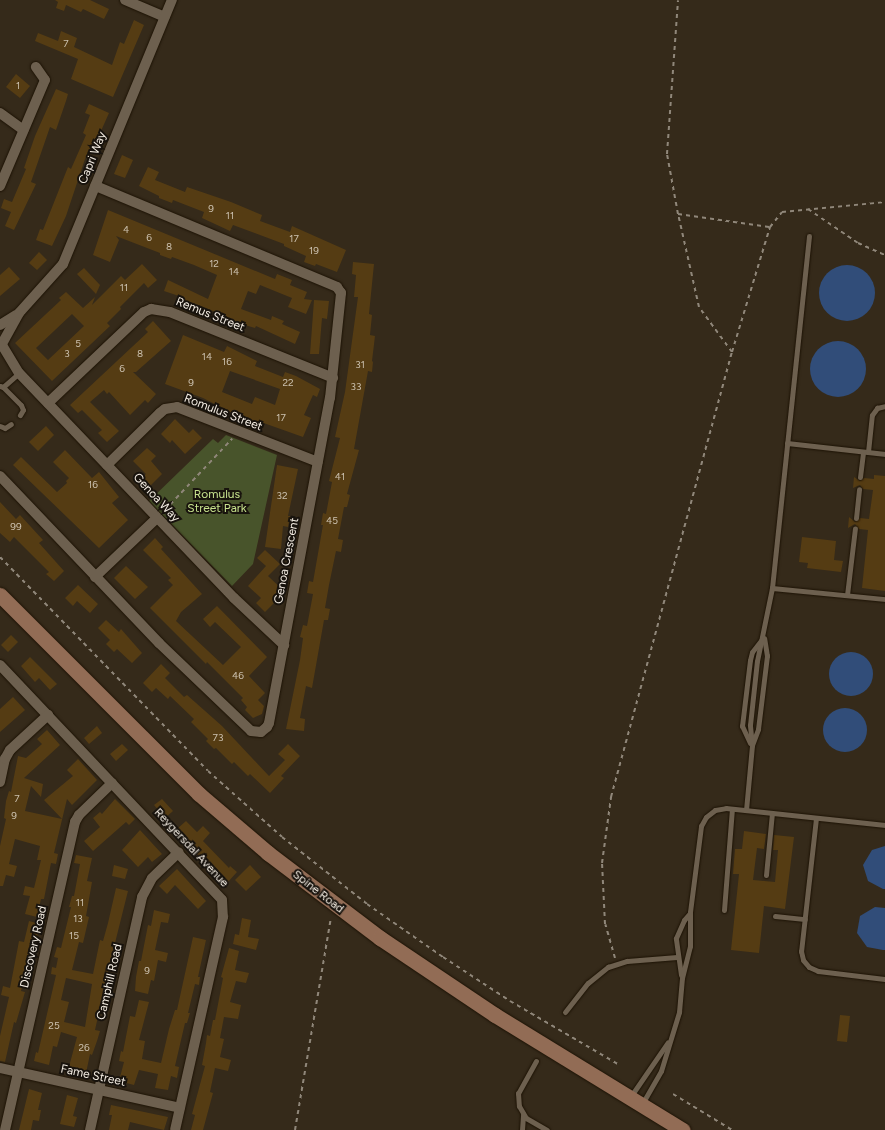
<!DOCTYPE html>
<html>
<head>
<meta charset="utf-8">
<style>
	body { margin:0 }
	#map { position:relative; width:885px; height:1130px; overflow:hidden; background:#352a1a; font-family:Figtree,sans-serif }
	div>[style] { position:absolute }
	.green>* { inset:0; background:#48542b }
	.water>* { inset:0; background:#314d79 }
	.round { border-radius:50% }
	.building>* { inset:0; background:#553c13 }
	.path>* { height:2px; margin-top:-1px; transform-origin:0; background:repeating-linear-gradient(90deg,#90877a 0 4px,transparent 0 8px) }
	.roads { filter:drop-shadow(0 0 1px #1c1204) drop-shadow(0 0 1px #1c1204) }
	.service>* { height:5px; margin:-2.5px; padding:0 2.5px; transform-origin:2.5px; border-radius:2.5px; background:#6d604f }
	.minor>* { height:10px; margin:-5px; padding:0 5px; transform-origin:5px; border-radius:5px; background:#6d604f }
	.secondary>* { height:15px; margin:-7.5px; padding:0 7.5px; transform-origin:7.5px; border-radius:7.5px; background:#926c55 }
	span { translate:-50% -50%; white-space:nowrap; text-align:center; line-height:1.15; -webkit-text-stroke:4px #18130d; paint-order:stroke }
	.number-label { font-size:10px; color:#ccc1af }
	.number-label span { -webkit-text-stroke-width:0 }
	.street-label { font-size:12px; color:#f4ede3 }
	.park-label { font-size:12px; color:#c8e38e }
</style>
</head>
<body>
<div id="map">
	<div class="green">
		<i style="clip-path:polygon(226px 435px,277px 455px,253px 564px,232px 586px,149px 501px,213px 439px,218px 443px)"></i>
	</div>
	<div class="water">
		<i class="round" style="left:819px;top:265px;width:56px;height:56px"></i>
		<i class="round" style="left:810px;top:341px;width:56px;height:56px"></i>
		<i class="round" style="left:829px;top:652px;width:44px;height:44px"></i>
		<i class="round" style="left:823px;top:708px;width:44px;height:44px"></i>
		<i style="clip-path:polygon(885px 846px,885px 889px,883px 889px,868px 881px,863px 865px,872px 850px)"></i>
		<i style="clip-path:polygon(875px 907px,885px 908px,885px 950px,883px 950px,867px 947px,857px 933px,860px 916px)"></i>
	</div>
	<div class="building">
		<i style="clip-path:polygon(55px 0,90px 0,109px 9px,104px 19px,83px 9px,81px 12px,66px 5px,64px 11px,56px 8px,58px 2px)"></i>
		<i style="clip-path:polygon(134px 20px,144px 25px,113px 97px,71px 79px,78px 59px,35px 41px,38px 33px,58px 41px,61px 31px,77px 38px,74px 47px,112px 65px,120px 42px,124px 44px)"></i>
		<i style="clip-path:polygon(16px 74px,30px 86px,20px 98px,6px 87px)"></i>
		<i style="clip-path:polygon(56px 89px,68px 94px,66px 101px,56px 130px,50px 127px,31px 182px,36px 184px,14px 230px,5px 226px,11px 212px,1px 208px,4px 199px,12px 202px,26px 169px,24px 168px,35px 136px)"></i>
		<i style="clip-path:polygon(89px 104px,109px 113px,101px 131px,103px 132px,100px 140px,95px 138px,85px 159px,66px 216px,52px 246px,36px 240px,40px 229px,43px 230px,68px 167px,71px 169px,86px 135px,83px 133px,90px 115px,85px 113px)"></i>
		<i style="clip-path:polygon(122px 155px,133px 160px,125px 178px,114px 174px)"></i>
		<i style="clip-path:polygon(148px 167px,159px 172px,155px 180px,185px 192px,187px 187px,231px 202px,262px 215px,260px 221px,290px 232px,292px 226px,346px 250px,337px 272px,316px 264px,315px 266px,304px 262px,306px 256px,284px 246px,284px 244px,233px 225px,230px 231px,202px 218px,204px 212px,173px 200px,172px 203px,159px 198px,159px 196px,139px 186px)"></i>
		<i style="clip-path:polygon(108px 210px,275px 279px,277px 274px,292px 280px,290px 285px,307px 292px,304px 299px,312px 300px,306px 314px,288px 307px,292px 298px,260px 285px,256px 294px,248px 291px,241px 309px,271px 320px,272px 316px,284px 321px,282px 324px,300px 332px,295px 344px,256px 326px,255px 328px,224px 319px,225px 316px,193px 303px,191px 308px,182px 305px,185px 298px,164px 291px,168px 280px,208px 299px,217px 275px,194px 265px,172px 257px,171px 259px,160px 255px,160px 253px,116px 236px,119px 240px,110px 262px,93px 255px)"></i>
		<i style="clip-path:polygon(39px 252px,47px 260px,37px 270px,29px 263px)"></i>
		<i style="clip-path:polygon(353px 262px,374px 264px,369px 314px,372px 315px,370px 335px,375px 336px,372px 361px,373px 362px,372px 372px,368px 371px,354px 449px,359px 450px,347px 494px,350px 495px,347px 507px,344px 507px,338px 539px,343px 540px,341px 552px,336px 551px,329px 585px,325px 608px,330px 609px,328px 620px,324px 620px,312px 688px,306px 686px,300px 718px,305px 719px,304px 731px,286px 729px,300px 660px,303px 638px,300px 637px,303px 625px,307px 626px,313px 594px,307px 593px,309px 581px,313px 582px,323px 525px,321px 525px,323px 513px,326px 514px,332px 482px,329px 481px,340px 438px,335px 437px,345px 392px,358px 297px,354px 297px,356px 275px,352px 274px)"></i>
		<i style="clip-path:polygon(evenodd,142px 264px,157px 280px,148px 288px,144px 283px,120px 307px,121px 309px,107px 323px,110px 326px,52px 381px,15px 343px,61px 300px,59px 298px,66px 292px,83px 308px,95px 297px,92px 305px,121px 276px,125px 280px,142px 264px,72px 314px,84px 326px,48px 360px,36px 348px,72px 314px)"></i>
		<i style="clip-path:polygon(9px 267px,20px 279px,0 296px,0 275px)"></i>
		<i style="clip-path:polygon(84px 268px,100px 285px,96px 294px,77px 274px)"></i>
		<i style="clip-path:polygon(314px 300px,329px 301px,327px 319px,322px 318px,319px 354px,310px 354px)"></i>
		<i style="clip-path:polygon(153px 321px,171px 341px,136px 372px,133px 372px,156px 394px,148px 403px,145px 400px,130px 415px,109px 392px,107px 394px,104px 390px,90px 402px,119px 431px,107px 442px,98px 433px,102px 430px,82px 410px,78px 413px,70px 405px,148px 332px,145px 329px)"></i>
		<i style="clip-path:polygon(evenodd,183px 335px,224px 352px,227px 346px,257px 361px,255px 366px,283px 377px,285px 372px,296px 376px,320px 389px,317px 397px,313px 395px,304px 415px,311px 418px,303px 437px,258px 421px,256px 425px,203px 398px,165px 384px,183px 335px,230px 371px,280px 389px,275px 405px,255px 397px,252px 404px,222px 392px,230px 371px)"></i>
		<i style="clip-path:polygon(175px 419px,189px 433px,193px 429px,202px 438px,185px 454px,172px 440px,170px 443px,161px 434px)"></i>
		<i style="clip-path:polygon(46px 426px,54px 435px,38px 451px,29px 442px)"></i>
		<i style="clip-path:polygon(147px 448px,156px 456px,151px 461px,162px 474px,147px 489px,139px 480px,146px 474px,133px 461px)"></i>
		<i style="clip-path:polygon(65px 450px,92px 478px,99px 472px,119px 497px,112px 503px,128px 520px,99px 548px,13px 465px,21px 457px,57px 492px,67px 483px,66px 481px,69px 478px,53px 462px)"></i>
		<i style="clip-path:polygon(277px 465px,298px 469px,288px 516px,290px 516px,288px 527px,283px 526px,281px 549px,265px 547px)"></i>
		<i style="clip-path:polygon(874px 475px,885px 476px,885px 591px,862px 588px,868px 530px,859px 529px,855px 524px,848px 528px,849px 517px,855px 522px,860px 518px,869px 519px,873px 490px,863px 489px,860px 485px,853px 488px,854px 477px,860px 481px,864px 478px,874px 479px)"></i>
		<i style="clip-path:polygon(0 502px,16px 519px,20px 515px,43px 540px,39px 543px,64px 571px,54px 581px,46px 574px,49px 572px,14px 537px,10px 542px,0 533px)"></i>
		<i style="clip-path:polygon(802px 537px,836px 541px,834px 560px,843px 561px,841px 572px,807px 568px,808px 563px,799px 562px)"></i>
		<i style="clip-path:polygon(155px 538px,163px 547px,161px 549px,202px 594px,181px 612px,176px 621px,223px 665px,241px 647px,215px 622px,210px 627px,203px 619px,217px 606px,267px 657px,249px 676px,265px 693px,258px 700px,264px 706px,262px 714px,253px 718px,245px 710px,247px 707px,241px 700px,243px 698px,207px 662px,206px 664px,150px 608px,173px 585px,168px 580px,171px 578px,143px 550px)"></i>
		<i style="clip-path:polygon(265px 550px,280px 564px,268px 576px,285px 592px,265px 612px,256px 603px,261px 598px,248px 586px,266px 566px,257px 558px)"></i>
		<i style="clip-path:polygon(126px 566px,148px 587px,135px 599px,114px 578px)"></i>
		<i style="clip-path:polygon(78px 585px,98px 604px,90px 613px,77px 601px,73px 606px,65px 598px)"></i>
		<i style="clip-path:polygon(106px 620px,119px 632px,121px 629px,142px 653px,132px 663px,117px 649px,114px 652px,106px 644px,110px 640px,98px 628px)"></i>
		<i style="clip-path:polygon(11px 635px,18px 642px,8px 652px,1px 645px)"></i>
		<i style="clip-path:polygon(30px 657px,57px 684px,50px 690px,39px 678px,35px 682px,21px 666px)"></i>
		<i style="clip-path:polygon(161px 664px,170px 673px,165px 678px,184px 697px,187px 695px,222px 726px,269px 776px,285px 760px,278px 754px,288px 744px,300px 756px,281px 776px,284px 778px,270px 793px,250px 774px,248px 776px,234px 762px,232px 764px,216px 748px,214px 749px,206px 741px,208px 739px,191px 722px,194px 719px,170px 696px,168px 699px,156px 688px,152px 692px,143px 683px)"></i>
		<i style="clip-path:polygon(13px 697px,25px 710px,0 732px,0 709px)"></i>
		<i style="clip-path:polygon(97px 726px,102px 733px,89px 744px,84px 738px)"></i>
		<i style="clip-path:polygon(47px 730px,60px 745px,24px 778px,43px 784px,41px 797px,31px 786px,25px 811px,62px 819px,44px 800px,73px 776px,67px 770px,78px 759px,97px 780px,72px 805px,67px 799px,54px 853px,58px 854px,56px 864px,51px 863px,44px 899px,41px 899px,37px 917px,25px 914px,30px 896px,23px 895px,25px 886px,34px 888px,41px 860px,37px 860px,40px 846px,15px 839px,9px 864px,17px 866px,14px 877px,6px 875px,3px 886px,0 886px,0 846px,6px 819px,4px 818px,6px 801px,9px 791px,11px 792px,18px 756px,26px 758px,42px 744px,37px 739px)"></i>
		<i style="clip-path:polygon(122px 744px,128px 750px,116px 761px,110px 754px)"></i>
		<i style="clip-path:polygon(115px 799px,135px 819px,129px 825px,126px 822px,93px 851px,84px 841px,100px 827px,93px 818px,100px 812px,102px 814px)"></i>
		<i style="clip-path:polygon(162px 799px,173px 811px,165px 818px,154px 805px)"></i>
		<i style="clip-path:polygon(186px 821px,197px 832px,203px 826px,210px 833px,203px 841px,229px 868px,230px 866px,237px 872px,227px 883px,186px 843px,189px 840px,178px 828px)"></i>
		<i style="clip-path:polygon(140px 830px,162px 854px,152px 862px,148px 857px,138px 867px,122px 850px)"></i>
		<i style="clip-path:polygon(744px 831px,766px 834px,764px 849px,757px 848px,753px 880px,775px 882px,778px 850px,773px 850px,774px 835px,794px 837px,785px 909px,764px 906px,759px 953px,731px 950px,739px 874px,733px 874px,735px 849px,742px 849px)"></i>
		<i style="clip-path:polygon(evenodd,76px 855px,92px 858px,87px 881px,92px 882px,86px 916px,89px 917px,83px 943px,79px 942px,72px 970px,93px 974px,100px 940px,103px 941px,108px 923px,116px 888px,128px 891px,115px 943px,118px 944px,116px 954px,112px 953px,99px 1012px,95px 1030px,100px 1031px,97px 1041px,92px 1055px,90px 1054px,85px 1078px,67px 1074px,77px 1037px,61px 1032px,57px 1047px,53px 1046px,49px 1065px,34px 1061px,36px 1052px,38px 1053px,56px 975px,51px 974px,52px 967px,56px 968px,58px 958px,54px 957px,57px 947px,61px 948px,71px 907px,69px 907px,72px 896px,74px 896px,80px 864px,74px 863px,76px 855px,66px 978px,92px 984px,85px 1027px,64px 1022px,69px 1002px,61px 1000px,66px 978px)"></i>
		<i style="clip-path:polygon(114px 865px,128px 869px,125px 879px,112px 876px)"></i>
		<i style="clip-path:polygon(250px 865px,261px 877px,246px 891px,235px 880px)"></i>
		<i style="clip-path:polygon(177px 869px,206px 901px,198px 909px,175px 885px,167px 894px,159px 886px)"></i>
		<i style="clip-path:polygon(154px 910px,170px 914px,168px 923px,161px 922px,155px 950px,168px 953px,166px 962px,158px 960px,154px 981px,151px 980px,148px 994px,135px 991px,136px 977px,139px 961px,141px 961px,148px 925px,151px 926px)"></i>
		<i style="clip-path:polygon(242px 918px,251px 920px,248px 937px,259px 939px,256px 950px,233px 944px,235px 934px,239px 935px)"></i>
		<i style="clip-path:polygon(29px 921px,40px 924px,35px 945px,37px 945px,32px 966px,27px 965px,21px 991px,25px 992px,16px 1023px,14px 1022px,5px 1062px,0 1061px,0 1036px,9px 997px,1px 995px,3px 986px,10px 988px,19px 941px,24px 942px)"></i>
		<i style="clip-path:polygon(193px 937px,206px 940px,198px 977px,200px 977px,199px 985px,195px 984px,188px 1013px,190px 1013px,187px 1023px,185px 1023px,175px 1066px,179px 1067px,177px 1078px,171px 1076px,168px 1090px,155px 1088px,158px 1074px,139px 1070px,134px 1085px,119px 1081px,124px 1062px,119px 1061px,121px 1051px,123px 1052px,130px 1016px,135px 1017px,139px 1000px,149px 1002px,139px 1040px,145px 1041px,142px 1059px,161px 1063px,169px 1029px,175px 1010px,177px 1010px)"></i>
		<i style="clip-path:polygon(229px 948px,239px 951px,235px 970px,249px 973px,246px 983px,236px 981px,230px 1002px,241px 1005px,238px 1019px,224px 1017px,220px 1038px,224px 1039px,220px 1057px,231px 1060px,228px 1071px,215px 1068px,210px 1092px,213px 1093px,203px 1130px,191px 1130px,195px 1115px,192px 1114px,205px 1066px,202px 1065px,206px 1043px,207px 1035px,210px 1036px,213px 1020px,215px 1020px,223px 978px,221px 977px)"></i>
		<i style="clip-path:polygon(840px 1015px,850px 1016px,847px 1042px,837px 1041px)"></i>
		<i style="clip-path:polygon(29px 1089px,42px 1093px,38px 1110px,41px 1110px,39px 1121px,33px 1120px,31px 1130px,19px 1130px)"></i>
		<i style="clip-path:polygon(67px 1095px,78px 1098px,73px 1116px,77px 1117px,74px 1127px,60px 1124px)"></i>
		<i style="clip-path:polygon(111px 1105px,168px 1117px,164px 1130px,130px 1122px,128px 1130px,109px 1130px,112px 1115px,109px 1115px)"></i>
	</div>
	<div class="path">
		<i style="left:808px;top:209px;width:60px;rotate:34.2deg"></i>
		<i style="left:858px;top:243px;width:30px;rotate:24deg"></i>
		<i style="left:678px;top:214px;width:61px;rotate:-100.4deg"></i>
		<i style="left:667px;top:154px;width:154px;rotate:-85.9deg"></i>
		<i style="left:732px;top:352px;width:56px;rotate:-126.3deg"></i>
		<i style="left:699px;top:307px;width:95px;rotate:-102.7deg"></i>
		<i style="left:678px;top:214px;width:92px;rotate:8.1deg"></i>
		<i style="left:165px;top:510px;width:98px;rotate:-46.7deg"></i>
		<i style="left:0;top:557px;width:298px;rotate:45.8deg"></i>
		<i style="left:208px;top:771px;width:99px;rotate:41.7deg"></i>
		<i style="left:282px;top:837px;width:108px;rotate:38.2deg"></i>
		<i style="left:367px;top:904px;width:93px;rotate:34.9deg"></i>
		<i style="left:443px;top:957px;width:80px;rotate:33.3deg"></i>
		<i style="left:510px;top:1001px;width:125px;rotate:30.3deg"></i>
		<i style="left:615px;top:958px;width:35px;rotate:-106deg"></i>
		<i style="left:605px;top:924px;width:61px;rotate:-92.8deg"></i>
		<i style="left:602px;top:863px;width:67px;rotate:-82.2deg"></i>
		<i style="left:611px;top:797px;width:461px;rotate:-74.8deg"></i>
		<i style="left:732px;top:352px;width:131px;rotate:-73.1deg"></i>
		<i style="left:770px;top:227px;width:19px;rotate:-51deg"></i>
		<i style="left:782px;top:212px;width:103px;rotate:-5.5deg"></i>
		<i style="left:673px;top:1094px;width:69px;rotate:31.4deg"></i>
		<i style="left:295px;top:1130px;width:215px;rotate:-80.4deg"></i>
	</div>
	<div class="roads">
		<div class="service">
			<i style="left:0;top:386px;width:3px;rotate:18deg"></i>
			<i style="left:3px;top:387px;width:25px;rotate:45deg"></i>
			<i style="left:21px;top:405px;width:5px;rotate:68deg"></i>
			<i style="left:23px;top:410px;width:6px;rotate:121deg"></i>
			<i style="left:3px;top:387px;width:21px;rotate:-41deg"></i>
			<i style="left:0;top:426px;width:5px;rotate:22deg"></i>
			<i style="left:5px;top:428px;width:7px;rotate:-34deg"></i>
			<i style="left:787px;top:443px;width:99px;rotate:6.4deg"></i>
			<i style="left:868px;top:452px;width:37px;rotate:-84deg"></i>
			<i style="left:872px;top:415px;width:9px;rotate:-54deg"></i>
			<i style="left:877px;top:408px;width:8px;rotate:-14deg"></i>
			<i style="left:860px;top:477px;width:25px;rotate:-83deg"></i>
			<i style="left:856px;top:518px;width:29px;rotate:-84deg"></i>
			<i style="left:772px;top:588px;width:114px;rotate:5.6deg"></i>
			<i style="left:847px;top:595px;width:67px;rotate:-83.2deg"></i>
			<i style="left:750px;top:743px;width:19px;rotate:-115deg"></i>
			<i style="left:742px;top:726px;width:66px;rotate:-83.1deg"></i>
			<i style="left:750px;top:660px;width:8px;rotate:-76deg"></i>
			<i style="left:752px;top:652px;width:18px;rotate:-52deg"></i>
			<i style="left:752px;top:745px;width:17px;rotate:-69deg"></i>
			<i style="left:758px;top:729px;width:74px;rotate:-83deg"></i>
			<i style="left:767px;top:656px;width:18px;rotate:-99deg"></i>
			<i style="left:746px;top:810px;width:65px;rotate:-84.7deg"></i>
			<i style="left:752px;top:745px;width:20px;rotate:-96deg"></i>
			<i style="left:750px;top:725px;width:64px;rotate:-83.8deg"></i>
			<i style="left:757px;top:661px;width:75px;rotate:-78.4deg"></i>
			<i style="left:772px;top:588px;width:354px;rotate:-84deg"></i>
			<i style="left:816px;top:818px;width:134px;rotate:96.4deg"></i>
			<i style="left:801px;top:951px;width:9px;rotate:77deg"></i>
			<i style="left:803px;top:960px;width:9px;rotate:49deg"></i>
			<i style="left:809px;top:967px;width:10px;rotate:24deg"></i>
			<i style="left:818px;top:971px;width:67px;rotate:6.8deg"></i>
			<i style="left:766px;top:875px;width:62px;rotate:-84.5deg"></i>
			<i style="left:724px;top:910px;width:101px;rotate:-85.5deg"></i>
			<i style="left:775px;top:916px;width:30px;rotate:6deg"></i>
			<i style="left:681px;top:975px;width:37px;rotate:-98deg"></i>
			<i style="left:676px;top:938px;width:20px;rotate:-66deg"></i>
			<i style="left:684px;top:920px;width:9px;rotate:-49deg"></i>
			<i style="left:565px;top:1012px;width:37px;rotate:-52deg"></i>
			<i style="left:588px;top:983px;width:26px;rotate:-39deg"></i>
			<i style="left:608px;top:967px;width:20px;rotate:-18deg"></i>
			<i style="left:627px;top:961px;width:50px;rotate:-4.6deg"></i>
			<i style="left:536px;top:1061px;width:37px;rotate:119deg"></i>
			<i style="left:518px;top:1093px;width:13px;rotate:86deg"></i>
			<i style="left:519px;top:1106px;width:14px;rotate:60deg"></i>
			<i style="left:526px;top:1118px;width:24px;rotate:30deg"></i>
			<i style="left:631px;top:1096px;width:65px;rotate:-55.6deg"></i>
			<i style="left:642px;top:1104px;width:38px;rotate:-60deg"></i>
			<i style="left:661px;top:1071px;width:62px;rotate:-73deg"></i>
			<i style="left:679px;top:1012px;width:34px;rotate:-85deg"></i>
			<i style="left:682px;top:978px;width:33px;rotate:-76deg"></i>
			<i style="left:690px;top:946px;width:34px;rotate:-90deg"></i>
			<i style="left:690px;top:912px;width:87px;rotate:-82.7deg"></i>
			<i style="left:701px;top:826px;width:10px;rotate:-61deg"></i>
			<i style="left:706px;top:817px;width:11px;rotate:-38deg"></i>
			<i style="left:715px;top:810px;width:11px;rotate:-10deg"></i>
			<i style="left:726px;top:808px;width:160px;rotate:6.1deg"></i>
			<i style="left:522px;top:1130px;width:16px;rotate:-86deg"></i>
		</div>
		<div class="minor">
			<i style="left:125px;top:0;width:43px;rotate:23deg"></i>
			<i style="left:0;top:113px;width:29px;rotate:36deg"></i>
			<i style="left:0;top:186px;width:115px;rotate:-67deg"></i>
			<i style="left:45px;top:80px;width:16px;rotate:-125deg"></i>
			<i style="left:0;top:325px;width:19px;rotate:-32deg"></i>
			<i style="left:3px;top:342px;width:33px;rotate:-61deg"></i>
			<i style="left:19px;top:313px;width:66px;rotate:-48.1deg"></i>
			<i style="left:63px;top:264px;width:286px;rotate:-67.6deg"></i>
			<i style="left:2px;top:345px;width:33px;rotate:59deg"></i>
			<i style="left:19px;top:373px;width:311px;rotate:46.3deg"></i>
			<i style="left:234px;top:598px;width:69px;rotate:43.2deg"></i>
			<i style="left:48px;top:403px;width:132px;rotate:-43.5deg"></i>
			<i style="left:144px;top:312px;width:8px;rotate:-23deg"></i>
			<i style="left:151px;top:309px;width:19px;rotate:9deg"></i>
			<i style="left:170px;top:312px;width:176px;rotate:22deg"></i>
			<i style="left:107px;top:465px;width:74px;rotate:-44.5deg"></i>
			<i style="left:160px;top:413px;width:6px;rotate:-39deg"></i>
			<i style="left:165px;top:409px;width:12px;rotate:-9deg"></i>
			<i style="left:177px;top:407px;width:151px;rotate:21.3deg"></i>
			<i style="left:0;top:476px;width:231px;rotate:46.4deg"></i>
			<i style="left:159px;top:643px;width:127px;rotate:43.7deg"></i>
			<i style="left:251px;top:731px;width:10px;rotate:6deg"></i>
			<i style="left:261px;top:732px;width:8px;rotate:-40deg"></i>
			<i style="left:267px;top:727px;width:4px;rotate:-63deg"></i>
			<i style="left:269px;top:723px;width:331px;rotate:-79.4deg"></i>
			<i style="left:330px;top:398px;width:106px;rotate:-84deg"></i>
			<i style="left:341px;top:293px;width:7px;rotate:-124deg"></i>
			<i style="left:337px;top:287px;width:262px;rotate:-157.3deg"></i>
			<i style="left:95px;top:577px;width:86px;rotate:-43.6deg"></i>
			<i style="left:0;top:665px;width:323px;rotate:46.6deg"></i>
			<i style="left:222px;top:900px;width:17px;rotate:87deg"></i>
			<i style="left:223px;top:917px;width:218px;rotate:102.7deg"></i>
			<i style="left:0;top:782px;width:24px;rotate:-78deg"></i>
			<i style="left:5px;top:759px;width:10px;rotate:-61deg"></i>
			<i style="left:10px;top:750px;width:52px;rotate:-42.6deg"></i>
			<i style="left:0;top:1068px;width:184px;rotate:12.5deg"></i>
			<i style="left:5px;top:1130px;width:316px;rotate:-77.2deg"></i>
			<i style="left:75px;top:822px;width:8px;rotate:-60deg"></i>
			<i style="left:79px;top:815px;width:46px;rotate:-44.1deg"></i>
			<i style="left:90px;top:1130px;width:239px;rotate:-77.4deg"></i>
			<i style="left:142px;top:897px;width:21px;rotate:-62deg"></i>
			<i style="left:152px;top:878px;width:37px;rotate:-44deg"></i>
		</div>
		<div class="secondary">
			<i style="left:0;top:595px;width:281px;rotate:45deg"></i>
			<i style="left:199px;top:794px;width:91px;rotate:40.5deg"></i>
			<i style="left:268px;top:853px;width:141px;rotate:37.2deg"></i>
			<i style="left:380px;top:938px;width:138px;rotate:33.8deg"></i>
			<i style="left:495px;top:1015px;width:220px;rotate:31.5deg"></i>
		</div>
	</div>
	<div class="number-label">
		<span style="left:66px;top:44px">7</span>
		<span style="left:18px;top:86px">1</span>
		<span style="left:211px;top:209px">9</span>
		<span style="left:230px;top:216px">11</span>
		<span style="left:126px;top:230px">4</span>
		<span style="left:149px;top:238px">6</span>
		<span style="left:294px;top:239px">17</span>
		<span style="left:169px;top:247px">8</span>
		<span style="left:314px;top:251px">19</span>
		<span style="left:214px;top:264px">12</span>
		<span style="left:234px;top:272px">14</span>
		<span style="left:124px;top:288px">11</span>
		<span style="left:78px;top:344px">5</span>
		<span style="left:67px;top:354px">3</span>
		<span style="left:140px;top:354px">8</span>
		<span style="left:207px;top:357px">14</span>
		<span style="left:227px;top:362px">16</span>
		<span style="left:360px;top:365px">31</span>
		<span style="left:122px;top:369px">6</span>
		<span style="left:191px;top:383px">9</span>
		<span style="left:288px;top:383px">22</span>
		<span style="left:356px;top:387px">33</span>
		<span style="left:281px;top:418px">17</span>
		<span style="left:340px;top:477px">41</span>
		<span style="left:93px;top:485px">16</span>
		<span style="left:282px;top:496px">32</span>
		<span style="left:332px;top:521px">45</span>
		<span style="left:16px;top:527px">99</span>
		<span style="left:238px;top:676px">46</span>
		<span style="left:218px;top:738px">73</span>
		<span style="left:17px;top:799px">7</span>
		<span style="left:14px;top:816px">9</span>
		<span style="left:80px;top:903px">11</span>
		<span style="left:78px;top:919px">13</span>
		<span style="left:74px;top:936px">15</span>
		<span style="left:147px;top:971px">9</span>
		<span style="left:54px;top:1026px">25</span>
		<span style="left:84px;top:1048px">26</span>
	</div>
	<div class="street-label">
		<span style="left:93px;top:158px;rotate:-68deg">Capri Way</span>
		<span style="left:210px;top:315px;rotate:22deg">Remus Street</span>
		<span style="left:223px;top:413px;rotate:21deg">Romulus Street</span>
		<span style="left:156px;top:498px;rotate:47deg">Genoa Way</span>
		<span style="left:287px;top:561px;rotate:-79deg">Genoa Crescent</span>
		<span style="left:191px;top:848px;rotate:47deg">Reygersdal Avenue</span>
		<span style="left:318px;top:892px;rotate:38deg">Spine Road</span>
		<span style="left:34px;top:947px;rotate:-77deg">Discovery Road</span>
		<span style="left:110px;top:982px;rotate:-77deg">Camphill Road</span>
		<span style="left:93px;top:1076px;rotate:12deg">Fame Street</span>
	</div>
	<div class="park-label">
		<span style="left:217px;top:502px">Romulus<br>Street Park</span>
	</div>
</div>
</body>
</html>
